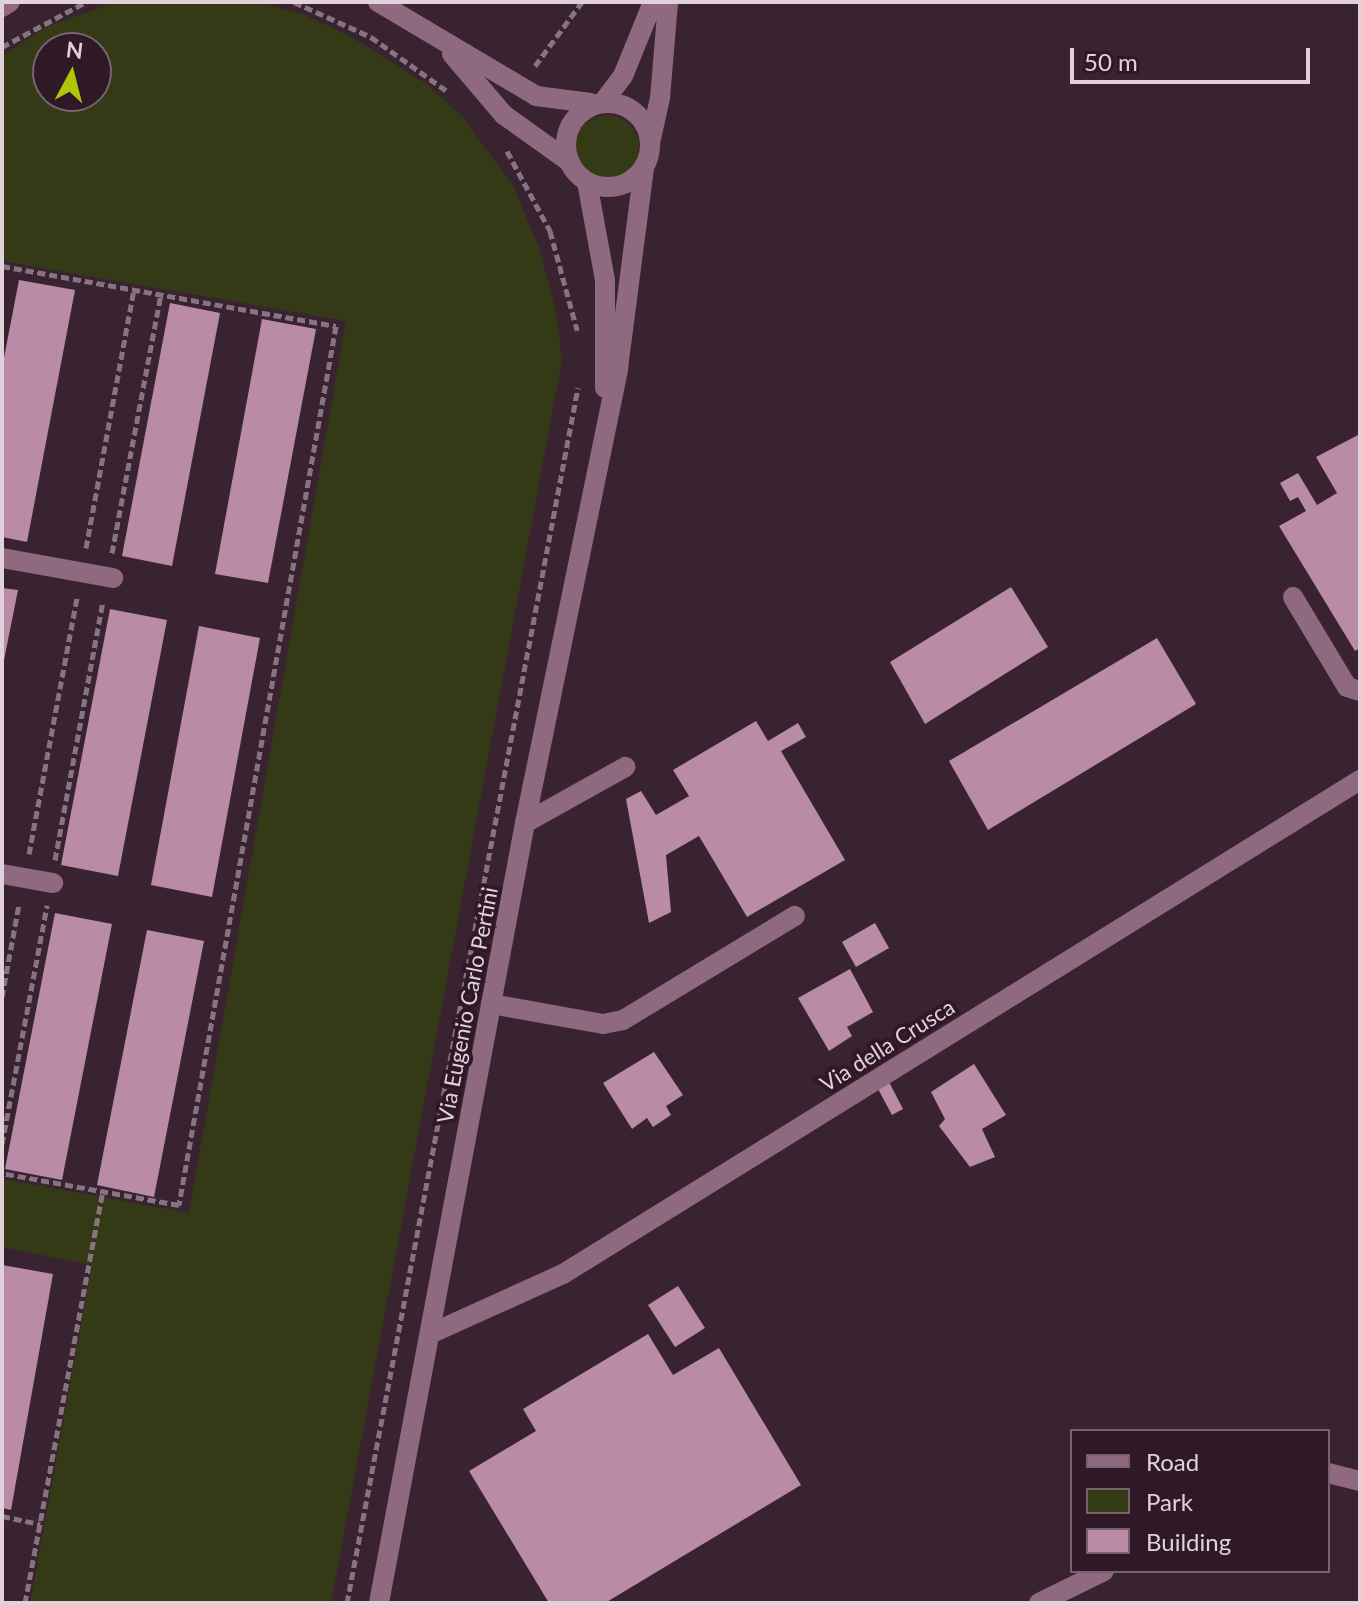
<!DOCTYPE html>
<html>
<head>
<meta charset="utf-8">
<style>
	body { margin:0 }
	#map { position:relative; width:1362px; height:1605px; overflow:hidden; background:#3a2331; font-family:Lato,sans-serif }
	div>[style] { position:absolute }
	.green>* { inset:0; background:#343a15 }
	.round { border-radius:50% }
	.building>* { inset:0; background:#b98ba6 }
	.path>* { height:5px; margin-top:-2.5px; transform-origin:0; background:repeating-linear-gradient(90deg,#887480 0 8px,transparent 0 12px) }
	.minor>* { height:20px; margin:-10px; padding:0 10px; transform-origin:10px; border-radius:10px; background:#8f697f }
	.minor>.ring { margin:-10px; padding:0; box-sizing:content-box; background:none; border:20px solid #8f697f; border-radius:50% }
	span { translate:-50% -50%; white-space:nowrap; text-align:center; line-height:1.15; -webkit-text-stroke:8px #2f1927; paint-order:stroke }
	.street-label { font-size:22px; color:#e1d1da }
	.frame { position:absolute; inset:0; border:4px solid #e1d1da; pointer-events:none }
	.legend { position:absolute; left:1070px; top:1429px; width:260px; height:144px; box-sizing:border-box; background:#2f1927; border:2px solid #76636f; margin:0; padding:10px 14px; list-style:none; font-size:24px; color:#e1d1da }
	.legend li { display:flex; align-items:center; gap:16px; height:40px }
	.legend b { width:40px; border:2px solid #76636f }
	.north { position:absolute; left:32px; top:32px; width:80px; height:80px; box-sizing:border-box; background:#2f1927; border:2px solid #76636f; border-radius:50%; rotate:7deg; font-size:22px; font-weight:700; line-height:32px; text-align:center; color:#e1d1da }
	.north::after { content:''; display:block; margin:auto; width:28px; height:36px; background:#afc506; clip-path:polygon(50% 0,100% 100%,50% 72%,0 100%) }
	.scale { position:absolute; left:1070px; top:48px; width:240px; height:36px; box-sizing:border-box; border:4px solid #e1d1da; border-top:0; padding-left:10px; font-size:24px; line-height:28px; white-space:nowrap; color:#e1d1da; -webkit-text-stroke:6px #2f1927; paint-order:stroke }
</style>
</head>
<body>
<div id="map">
	<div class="green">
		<i style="clip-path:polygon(evenodd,116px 2px,258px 2px,304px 15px,348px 35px,425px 83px,461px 115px,513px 185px,539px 248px,556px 311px,562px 360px,331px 1603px,30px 1603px,92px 1265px,2px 1247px,2px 1179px,189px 1213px,346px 321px,2px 261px,2px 56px,48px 26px,116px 2px,48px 48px,96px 48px,96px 96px,48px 96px,48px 48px)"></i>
		<i class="round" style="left:575px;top:115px;width:64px;height:64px"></i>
	</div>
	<div class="building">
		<i style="clip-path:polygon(19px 280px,75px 290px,27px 542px,2px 537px,2px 368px)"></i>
		<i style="clip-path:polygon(170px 303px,220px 313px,172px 566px,122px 556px)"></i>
		<i style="clip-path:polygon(262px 319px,316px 329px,268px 583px,215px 574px)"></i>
		<i style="clip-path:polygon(1360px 434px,1360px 648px,1355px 651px,1279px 526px,1306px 511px,1298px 497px,1290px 501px,1280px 483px,1298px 473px,1317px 505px,1337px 493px,1316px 457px)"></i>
		<i style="clip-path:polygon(1011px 587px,1048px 647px,925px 724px,890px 662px)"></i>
		<i style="clip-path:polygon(2px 588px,18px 590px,3px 665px,2px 665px)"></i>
		<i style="clip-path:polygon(110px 609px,167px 620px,118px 876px,61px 865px)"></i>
		<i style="clip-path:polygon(199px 626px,260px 638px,212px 897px,151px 885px)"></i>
		<i style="clip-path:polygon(1157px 638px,1196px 704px,988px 830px,949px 761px)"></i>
		<i style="clip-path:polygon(756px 721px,768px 741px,798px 723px,806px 737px,781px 751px,845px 860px,747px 917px,699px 836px,666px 855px,671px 912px,649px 923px,626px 799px,641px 791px,656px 815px,689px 796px,673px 770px)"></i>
		<i style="clip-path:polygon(55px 913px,112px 924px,62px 1180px,5px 1169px)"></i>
		<i style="clip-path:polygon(875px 923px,889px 948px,856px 967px,842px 942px)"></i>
		<i style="clip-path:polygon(147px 930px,204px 941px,154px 1197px,97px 1185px)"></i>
		<i style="clip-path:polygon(850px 969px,873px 1012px,847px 1027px,852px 1036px,829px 1051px,798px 998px)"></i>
		<i style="clip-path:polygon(654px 1052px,683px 1095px,666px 1106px,671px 1115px,653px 1127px,647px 1118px,632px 1129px,603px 1083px)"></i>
		<i style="clip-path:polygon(974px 1064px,1006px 1115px,982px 1129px,995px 1157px,970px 1167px,939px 1126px,945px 1119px,931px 1092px)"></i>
		<i style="clip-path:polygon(889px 1082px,903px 1109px,892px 1115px,878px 1089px)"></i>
		<i style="clip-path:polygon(2px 1265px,53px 1274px,11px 1510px,2px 1508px)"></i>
		<i style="clip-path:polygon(678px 1286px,705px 1328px,675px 1347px,648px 1305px)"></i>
		<i style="clip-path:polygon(648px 1334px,673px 1375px,719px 1348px,801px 1485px,605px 1603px,549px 1603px,469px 1471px,536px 1431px,523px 1409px)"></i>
	</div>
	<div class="path">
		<i style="left:294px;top:2px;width:85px;rotate:24.4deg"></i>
		<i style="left:371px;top:37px;width:93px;rotate:35.4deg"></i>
		<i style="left:2px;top:47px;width:95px;rotate:-28.2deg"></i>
		<i style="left:535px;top:66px;width:79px;rotate:-53.7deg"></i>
		<i style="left:507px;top:151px;width:91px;rotate:61.7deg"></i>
		<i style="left:550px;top:231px;width:103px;rotate:74.7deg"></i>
		<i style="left:2px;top:266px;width:339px;rotate:10.2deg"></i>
		<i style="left:336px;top:326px;width:893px;rotate:100.13deg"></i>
		<i style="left:179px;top:1205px;width:180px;rotate:-169.8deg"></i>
		<i style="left:86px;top:548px;width:263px;rotate:-79.5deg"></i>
		<i style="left:112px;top:553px;width:264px;rotate:-79.3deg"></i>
		<i style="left:29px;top:854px;width:261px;rotate:-79.4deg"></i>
		<i style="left:55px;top:860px;width:262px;rotate:-79.5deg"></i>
		<i style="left:2px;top:997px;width:95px;rotate:-79.6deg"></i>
		<i style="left:2px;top:1144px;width:243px;rotate:-79.3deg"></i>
		<i style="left:2px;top:1516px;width:39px;rotate:12deg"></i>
		<i style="left:25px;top:1603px;width:418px;rotate:-79.3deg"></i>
		<i style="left:347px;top:1603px;width:1237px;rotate:-79.24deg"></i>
	</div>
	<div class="minor">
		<i style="left:378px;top:2px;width:184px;rotate:30.7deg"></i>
		<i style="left:536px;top:96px;width:55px;rotate:7.3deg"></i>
		<i style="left:2px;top:7px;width:9px;rotate:-32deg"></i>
		<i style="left:452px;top:54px;width:80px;rotate:49.6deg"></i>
		<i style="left:504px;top:115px;width:81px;rotate:35.5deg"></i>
		<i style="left:604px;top:101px;width:31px;rotate:-53deg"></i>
		<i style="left:623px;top:76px;width:80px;rotate:-67.9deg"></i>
		<i class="ring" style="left:566px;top:103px;width:64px;height:64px"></i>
		<i style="left:650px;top:143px;width:46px;rotate:-77.5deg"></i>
		<i style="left:660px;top:98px;width:96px;rotate:-85.2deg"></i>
		<i style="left:587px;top:182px;width:100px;rotate:79.6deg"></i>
		<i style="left:605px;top:280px;width:108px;rotate:90deg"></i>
		<i style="left:2px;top:558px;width:113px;rotate:10.2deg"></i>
		<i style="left:1293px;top:597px;width:105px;rotate:59deg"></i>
		<i style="left:1347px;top:687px;width:14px;rotate:17deg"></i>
		<i style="left:525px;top:823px;width:115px;rotate:-29.2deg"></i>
		<i style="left:2px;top:874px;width:52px;rotate:10deg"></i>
		<i style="left:491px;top:1004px;width:114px;rotate:10.1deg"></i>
		<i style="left:603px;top:1024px;width:20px;rotate:-11deg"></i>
		<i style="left:623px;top:1020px;width:201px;rotate:-31.2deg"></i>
		<i style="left:430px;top:1334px;width:146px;rotate:-24.3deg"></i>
		<i style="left:563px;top:1274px;width:938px;rotate:-31.79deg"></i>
		<i style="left:1328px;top:1473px;width:33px;rotate:14deg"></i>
		<i style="left:379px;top:1603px;width:794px;rotate:-79.4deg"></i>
		<i style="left:525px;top:823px;width:464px;rotate:-78.4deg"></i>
		<i style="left:618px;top:368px;width:202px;rotate:-82.6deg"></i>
		<i style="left:1039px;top:1603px;width:72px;rotate:-26.2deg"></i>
	</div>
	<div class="street-label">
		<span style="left:467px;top:1005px;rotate:-79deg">Via Eugenio Carlo Pertini</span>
		<span style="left:887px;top:1045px;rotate:-32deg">Via della Crusca</span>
	</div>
	<div class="frame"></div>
	<ul class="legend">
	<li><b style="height:10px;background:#8f697f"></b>Road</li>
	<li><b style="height:22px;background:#343a15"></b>Park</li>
	<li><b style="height:22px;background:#b98ba6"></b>Building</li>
	</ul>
	<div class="north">N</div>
	<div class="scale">50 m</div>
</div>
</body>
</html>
